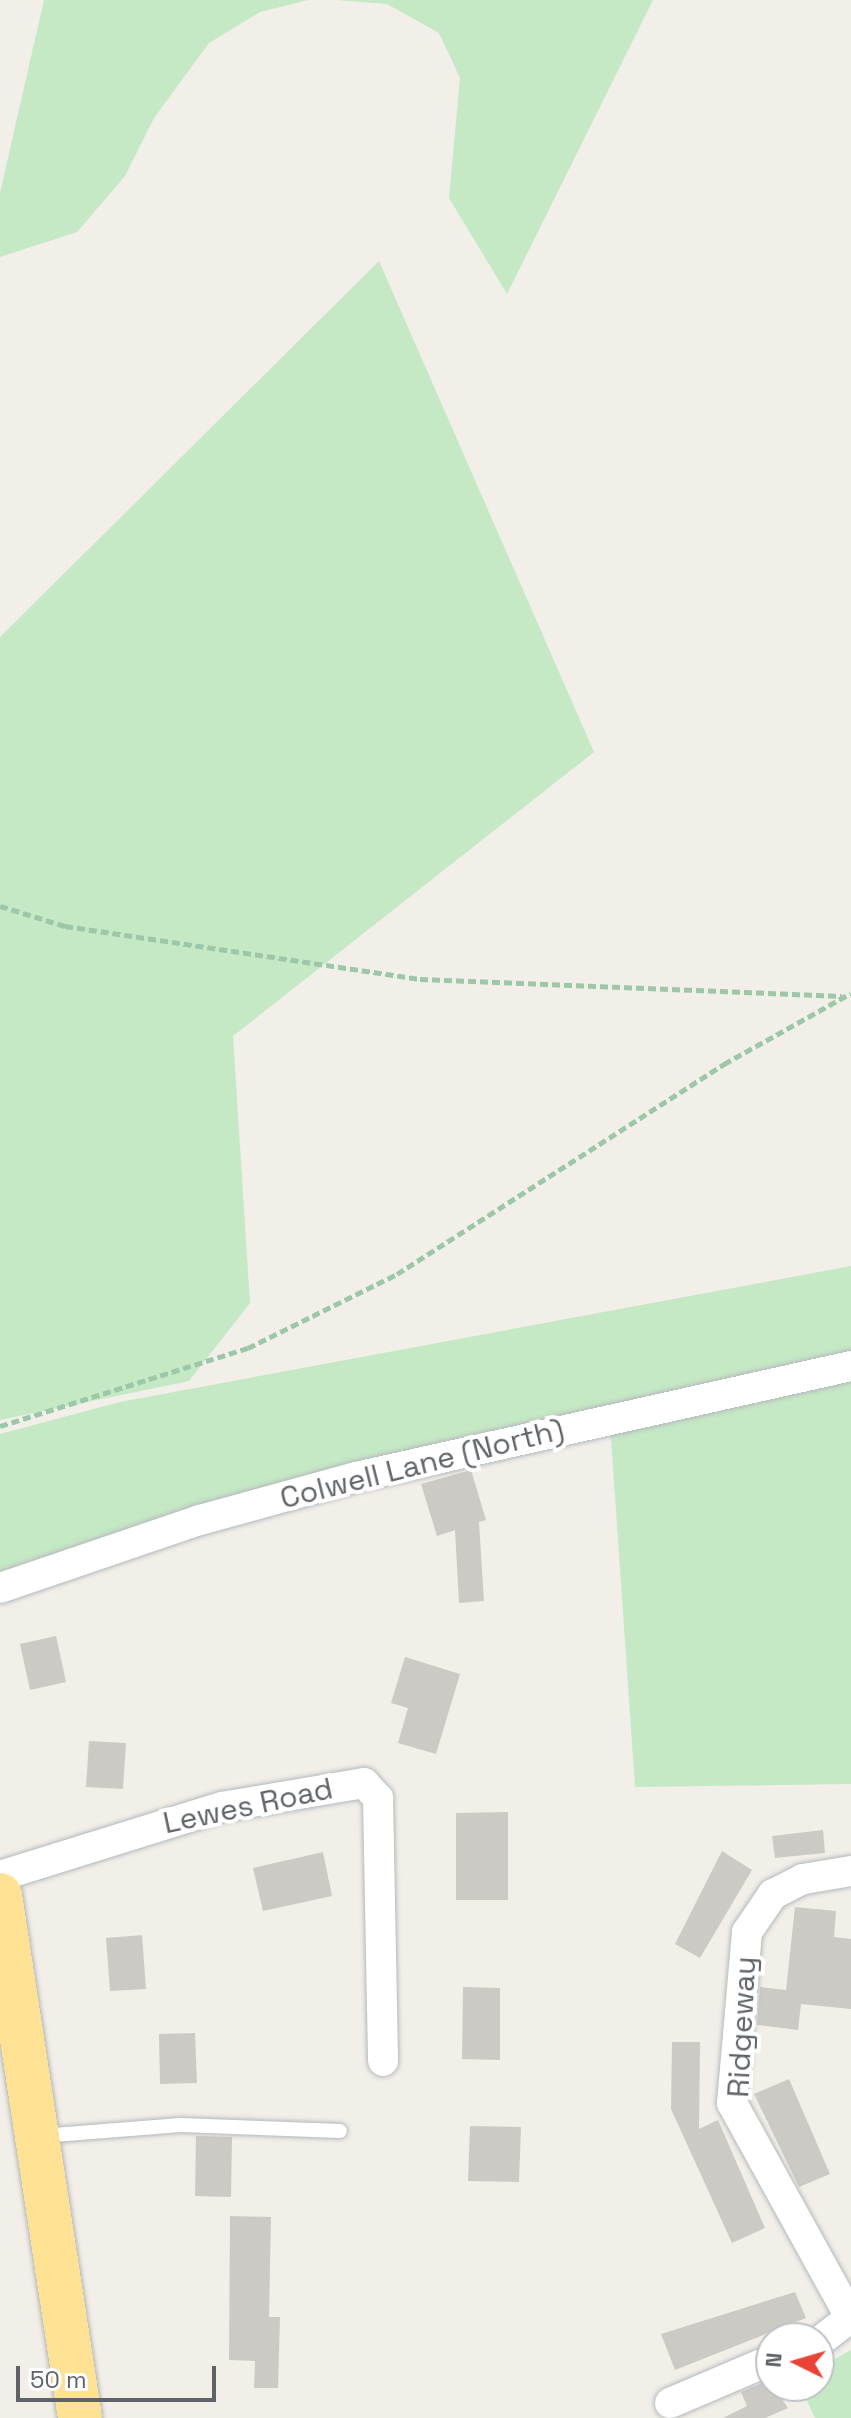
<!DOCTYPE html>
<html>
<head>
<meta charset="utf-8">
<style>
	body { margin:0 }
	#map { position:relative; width:851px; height:2418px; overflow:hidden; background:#f1efe8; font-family:"Space Grotesk",sans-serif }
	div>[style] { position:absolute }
	.green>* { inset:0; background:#c5e8c5 }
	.building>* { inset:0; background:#cccac5 }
	.path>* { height:5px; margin-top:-2.5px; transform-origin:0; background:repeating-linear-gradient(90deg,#9cc7a9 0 8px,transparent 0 12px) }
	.roads { filter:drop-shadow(0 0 2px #b5b8bc) drop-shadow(0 0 2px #b5b8bc) }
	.lane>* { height:14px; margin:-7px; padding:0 7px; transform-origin:7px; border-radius:7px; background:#fff }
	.street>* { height:30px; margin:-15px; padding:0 15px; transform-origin:15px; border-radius:15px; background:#fff }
	.highway>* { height:44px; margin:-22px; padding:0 22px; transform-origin:22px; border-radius:22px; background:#fde293 }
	span { translate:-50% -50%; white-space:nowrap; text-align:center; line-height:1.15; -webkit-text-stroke:8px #fff; paint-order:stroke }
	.street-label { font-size:30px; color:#5f6368 }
	.north { position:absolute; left:755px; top:2322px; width:80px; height:80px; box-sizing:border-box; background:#fff; border:2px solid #bfc1c3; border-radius:50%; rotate:275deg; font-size:22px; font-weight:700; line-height:32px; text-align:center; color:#5f6368 }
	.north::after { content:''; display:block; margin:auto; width:28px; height:36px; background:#ea4335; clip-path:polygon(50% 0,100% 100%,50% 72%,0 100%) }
	.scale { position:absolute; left:16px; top:2366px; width:200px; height:36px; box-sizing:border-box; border:4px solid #5f6368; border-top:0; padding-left:10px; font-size:24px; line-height:28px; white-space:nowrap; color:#5f6368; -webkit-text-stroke:6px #fff; paint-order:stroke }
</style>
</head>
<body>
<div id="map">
	<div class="green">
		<i style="clip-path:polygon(44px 0,308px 0,260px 12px,209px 43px,154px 118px,125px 176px,77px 232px,0 257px,0 193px)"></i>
		<i style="clip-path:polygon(336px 0,653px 0,507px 294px,449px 198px,460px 78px,439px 33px,387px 4px)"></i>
		<i style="clip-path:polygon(379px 261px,594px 752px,233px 1036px,250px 1303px,189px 1381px,0 1420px,0 637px)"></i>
		<i style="clip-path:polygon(851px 1266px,851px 1784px,635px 1787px,609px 1409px,0 1587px,0 1434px,120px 1402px)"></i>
		<i style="clip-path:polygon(851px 2350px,851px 2418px,815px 2418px,800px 2386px,819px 2386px,819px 2368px)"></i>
	</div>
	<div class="building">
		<i style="clip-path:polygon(471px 1470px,486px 1520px,479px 1522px,484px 1601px,459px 1603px,455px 1530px,437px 1536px,421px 1484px)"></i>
		<i style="clip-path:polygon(56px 1636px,66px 1682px,30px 1690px,20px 1644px)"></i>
		<i style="clip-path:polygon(405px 1657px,460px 1674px,436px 1754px,398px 1743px,408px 1708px,391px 1703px)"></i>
		<i style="clip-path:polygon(89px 1741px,126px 1743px,123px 1789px,86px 1787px)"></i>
		<i style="clip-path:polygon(508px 1812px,508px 1900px,456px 1900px,456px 1813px)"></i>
		<i style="clip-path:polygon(823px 1830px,825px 1853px,775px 1858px,772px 1836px)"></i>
		<i style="clip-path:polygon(722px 1851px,752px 1870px,700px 1958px,675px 1944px)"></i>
		<i style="clip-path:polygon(323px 1852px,332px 1896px,263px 1911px,253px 1868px)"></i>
		<i style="clip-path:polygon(795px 1907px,836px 1911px,834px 1937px,851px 1939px,851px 2009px,801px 2004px,798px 2030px,757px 2025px,760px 1987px,786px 1990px)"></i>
		<i style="clip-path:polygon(142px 1935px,146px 1989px,110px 1991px,106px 1938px)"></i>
		<i style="clip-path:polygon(463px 1987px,500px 1988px,500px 2060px,462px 2059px)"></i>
		<i style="clip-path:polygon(195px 2033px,197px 2083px,160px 2084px,159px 2034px)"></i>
		<i style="clip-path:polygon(672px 2042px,700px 2042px,699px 2129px,718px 2120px,765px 2228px,732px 2243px,671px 2109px)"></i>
		<i style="clip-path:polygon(789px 2079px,830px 2174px,799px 2187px,754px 2094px)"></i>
		<i style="clip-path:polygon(470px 2126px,521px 2127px,519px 2182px,468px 2181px)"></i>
		<i style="clip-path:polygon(196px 2136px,232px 2137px,231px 2197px,195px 2196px)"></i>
		<i style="clip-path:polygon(230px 2216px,271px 2217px,269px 2317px,280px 2317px,278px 2388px,254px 2388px,255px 2361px,229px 2360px)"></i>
		<i style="clip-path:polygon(795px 2292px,806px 2318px,675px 2370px,661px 2334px)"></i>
		<i style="clip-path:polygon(769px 2380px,788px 2408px,765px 2418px,723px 2418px,747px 2406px,741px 2392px)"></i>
	</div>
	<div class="path">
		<i style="left:0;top:906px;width:68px;rotate:17.1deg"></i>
		<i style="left:65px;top:926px;width:359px;rotate:8.5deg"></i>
		<i style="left:420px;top:979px;width:422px;rotate:2.3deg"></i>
		<i style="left:0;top:1426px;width:260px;rotate:-17.5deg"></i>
		<i style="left:248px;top:1348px;width:166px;rotate:-26.4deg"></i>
		<i style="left:397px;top:1274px;width:389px;rotate:-32.7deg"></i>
		<i style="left:724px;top:1064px;width:145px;rotate:-29.2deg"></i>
	</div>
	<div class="roads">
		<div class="lane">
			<i style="left:41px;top:2136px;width:140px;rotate:-4.5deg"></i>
			<i style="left:181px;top:2125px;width:159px;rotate:2.2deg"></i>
		</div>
		<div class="street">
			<i style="left:0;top:1588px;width:211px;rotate:-18.8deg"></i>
			<i style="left:200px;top:1520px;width:162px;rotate:-15.4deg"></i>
			<i style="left:356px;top:1477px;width:507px;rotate:-12.64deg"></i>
			<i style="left:851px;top:1871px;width:49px;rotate:170.5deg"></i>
			<i style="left:803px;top:1879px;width:34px;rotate:153deg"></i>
			<i style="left:773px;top:1894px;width:46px;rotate:124.4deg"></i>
			<i style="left:747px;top:1932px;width:172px;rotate:95deg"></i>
			<i style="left:732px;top:2103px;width:247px;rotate:61.1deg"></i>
			<i style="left:0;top:1876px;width:232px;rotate:-17.3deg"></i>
			<i style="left:222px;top:1807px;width:144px;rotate:-9.6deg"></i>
			<i style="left:364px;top:1783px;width:21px;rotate:47deg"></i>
			<i style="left:378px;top:1798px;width:263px;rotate:88.9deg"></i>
			<i style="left:819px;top:2342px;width:39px;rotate:-38deg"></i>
			<i style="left:670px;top:2403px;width:110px;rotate:-23.1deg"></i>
		</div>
		<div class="highway">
			<i style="left:0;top:1895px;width:529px;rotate:81.3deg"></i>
		</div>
	</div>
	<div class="street-label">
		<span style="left:422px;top:1464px;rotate:-14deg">Colwell Lane (North)</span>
		<span style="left:248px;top:1806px;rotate:-12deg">Lewes Road</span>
		<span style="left:742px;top:2027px;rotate:-87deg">Ridgeway</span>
	</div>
	<div class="north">N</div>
	<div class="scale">50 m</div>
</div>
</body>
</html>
